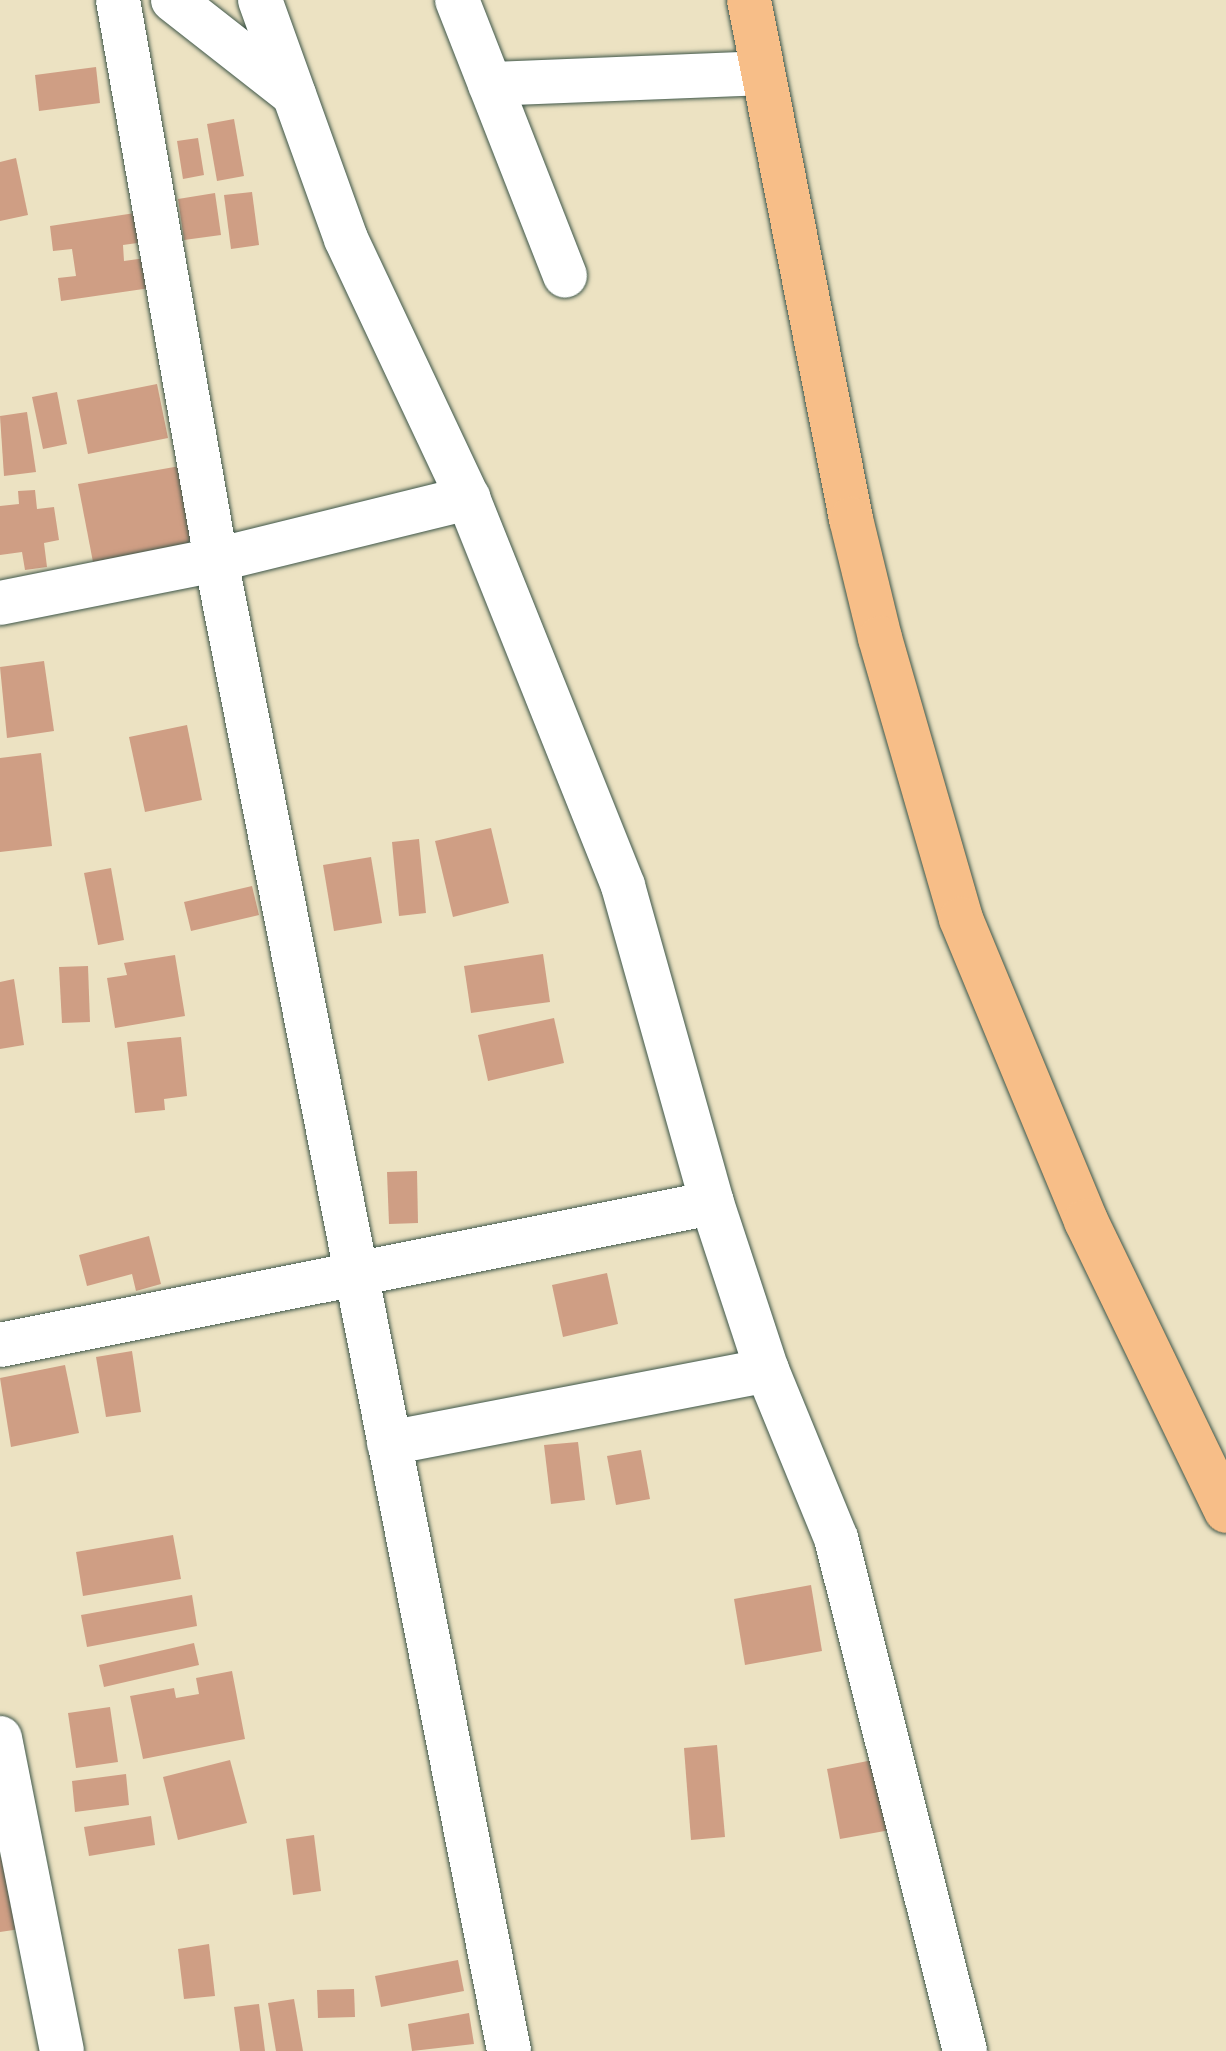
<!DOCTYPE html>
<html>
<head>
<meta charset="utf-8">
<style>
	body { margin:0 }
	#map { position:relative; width:1226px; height:2051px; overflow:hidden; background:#ece2c2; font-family:"Gochi Hand",sans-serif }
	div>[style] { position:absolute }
	.building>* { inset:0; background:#cf9e84 }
	.roads { filter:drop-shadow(0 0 2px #3e5649) drop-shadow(0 0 2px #3e5649) }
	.minor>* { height:44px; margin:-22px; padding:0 22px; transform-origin:22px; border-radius:22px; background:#fff }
	.highway>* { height:44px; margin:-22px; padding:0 22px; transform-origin:22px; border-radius:22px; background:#f7be88 }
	span { translate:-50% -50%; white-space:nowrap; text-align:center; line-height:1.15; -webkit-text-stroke:8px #fdfcf7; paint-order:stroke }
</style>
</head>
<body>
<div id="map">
	<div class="building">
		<i style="clip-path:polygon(96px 67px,100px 103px,39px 111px,35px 75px)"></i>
		<i style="clip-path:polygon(234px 119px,244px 176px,217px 181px,207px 124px)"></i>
		<i style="clip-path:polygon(198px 138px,204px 175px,183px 179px,177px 141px)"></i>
		<i style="clip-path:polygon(16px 158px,28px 215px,0 221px,0 162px)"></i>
		<i style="clip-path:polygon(252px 192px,259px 245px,231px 249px,224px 195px)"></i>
		<i style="clip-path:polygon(215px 193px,221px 235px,184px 240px,178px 199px)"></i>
		<i style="clip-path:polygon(148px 211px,152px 241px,123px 245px,124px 261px,160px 256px,164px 286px,61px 301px,58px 278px,76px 276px,72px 249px,53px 251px,50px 226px)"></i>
		<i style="clip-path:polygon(157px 384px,168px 438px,88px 454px,77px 400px)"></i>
		<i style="clip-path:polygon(57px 392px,67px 444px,43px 449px,32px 397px)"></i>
		<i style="clip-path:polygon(27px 412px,36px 472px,4px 476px,0 416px)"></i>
		<i style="clip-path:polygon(180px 466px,194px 543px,93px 562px,78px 484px)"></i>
		<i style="clip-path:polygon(35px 490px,37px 509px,54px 507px,59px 540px,44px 543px,47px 567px,25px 570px,22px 552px,0 555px,0 506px,19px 504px,18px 491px)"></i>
		<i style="clip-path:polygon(44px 661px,54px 731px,7px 738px,0 667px)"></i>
		<i style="clip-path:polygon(187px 725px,202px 800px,145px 812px,129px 737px)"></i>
		<i style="clip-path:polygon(41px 753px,52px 846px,0 852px,0 758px)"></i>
		<i style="clip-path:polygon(491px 828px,509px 903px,453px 917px,435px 841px)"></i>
		<i style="clip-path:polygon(419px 839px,426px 913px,399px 916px,392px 842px)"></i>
		<i style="clip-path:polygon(371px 857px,382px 923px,334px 931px,323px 865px)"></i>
		<i style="clip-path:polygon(111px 868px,124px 940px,98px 945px,84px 873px)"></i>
		<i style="clip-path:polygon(252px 886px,259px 915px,191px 931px,184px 902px)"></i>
		<i style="clip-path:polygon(543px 954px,550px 1002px,471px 1013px,464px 966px)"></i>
		<i style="clip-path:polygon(175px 955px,185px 1016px,115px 1028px,107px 978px,127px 975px,124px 963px)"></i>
		<i style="clip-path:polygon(88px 966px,90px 1022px,62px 1023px,59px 967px)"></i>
		<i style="clip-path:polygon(14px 979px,24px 1045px,0 1049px,0 982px)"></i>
		<i style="clip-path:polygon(554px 1018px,564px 1063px,488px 1081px,478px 1035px)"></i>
		<i style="clip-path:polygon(181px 1037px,187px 1096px,164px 1099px,165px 1110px,135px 1113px,127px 1042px)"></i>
		<i style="clip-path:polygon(417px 1171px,418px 1223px,389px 1224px,387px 1172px)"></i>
		<i style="clip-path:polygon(149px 1236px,161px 1284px,136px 1291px,132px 1274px,87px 1286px,79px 1255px)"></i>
		<i style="clip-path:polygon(607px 1273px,618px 1324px,563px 1337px,552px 1285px)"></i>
		<i style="clip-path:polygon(132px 1351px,141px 1412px,106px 1417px,96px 1357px)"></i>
		<i style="clip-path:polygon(65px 1365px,79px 1433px,11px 1447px,0 1378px)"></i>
		<i style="clip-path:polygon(578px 1442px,585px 1500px,551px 1504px,544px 1445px)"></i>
		<i style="clip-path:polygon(641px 1450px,650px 1499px,616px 1505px,607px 1456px)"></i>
		<i style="clip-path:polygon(173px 1535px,181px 1579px,83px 1596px,76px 1552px)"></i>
		<i style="clip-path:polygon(811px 1585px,822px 1651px,745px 1665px,734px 1599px)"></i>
		<i style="clip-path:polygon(192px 1595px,197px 1626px,87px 1647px,81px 1615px)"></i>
		<i style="clip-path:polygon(194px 1643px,199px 1665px,104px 1687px,99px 1665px)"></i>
		<i style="clip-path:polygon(232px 1671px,245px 1739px,143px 1759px,130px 1696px,174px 1688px,176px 1698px,199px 1694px,196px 1678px)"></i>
		<i style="clip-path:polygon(110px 1707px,118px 1762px,76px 1768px,68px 1713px)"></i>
		<i style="clip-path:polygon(717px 1745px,725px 1837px,691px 1840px,684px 1748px)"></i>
		<i style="clip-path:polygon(883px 1758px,896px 1829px,840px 1839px,827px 1769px)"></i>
		<i style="clip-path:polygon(230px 1760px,247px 1823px,178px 1840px,163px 1777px)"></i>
		<i style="clip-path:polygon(126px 1774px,129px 1805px,75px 1812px,72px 1781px)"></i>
		<i style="clip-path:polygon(151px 1816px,155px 1845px,89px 1856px,84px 1827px)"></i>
		<i style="clip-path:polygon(314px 1835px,321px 1891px,293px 1895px,286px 1839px)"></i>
		<i style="clip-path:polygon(36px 1852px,47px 1925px,0 1932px,0 1857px)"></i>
		<i style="clip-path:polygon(209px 1944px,215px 1996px,184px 1999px,178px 1949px)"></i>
		<i style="clip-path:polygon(458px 1960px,464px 1991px,381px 2007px,375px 1976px)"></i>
		<i style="clip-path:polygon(354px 1989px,355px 2017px,318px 2018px,317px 1990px)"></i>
		<i style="clip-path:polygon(294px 1999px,303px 2051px,276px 2051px,268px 2003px)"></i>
		<i style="clip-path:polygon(259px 2004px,265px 2051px,240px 2051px,234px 2007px)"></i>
		<i style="clip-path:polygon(469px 2013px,474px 2044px,412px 2051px,408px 2024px)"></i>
	</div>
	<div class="roads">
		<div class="minor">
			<i style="left:118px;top:0;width:569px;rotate:80.07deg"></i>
			<i style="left:216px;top:560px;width:1520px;rotate:78.88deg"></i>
			<i style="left:173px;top:0;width:154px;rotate:38.1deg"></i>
			<i style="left:260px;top:0;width:254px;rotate:70.2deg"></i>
			<i style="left:346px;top:239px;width:286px;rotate:64.8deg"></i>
			<i style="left:468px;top:498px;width:418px;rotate:68.2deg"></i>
			<i style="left:623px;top:886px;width:329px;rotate:74.3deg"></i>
			<i style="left:712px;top:1203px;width:176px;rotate:71.8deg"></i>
			<i style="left:767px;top:1370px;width:182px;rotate:67.7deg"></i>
			<i style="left:836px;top:1538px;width:529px;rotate:75.88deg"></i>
			<i style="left:457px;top:0;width:296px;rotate:68.6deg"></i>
			<i style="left:490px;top:84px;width:273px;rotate:-2.3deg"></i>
			<i style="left:0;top:603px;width:220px;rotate:-11.3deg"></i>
			<i style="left:216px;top:560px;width:260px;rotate:-13.8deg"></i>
			<i style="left:0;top:1345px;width:726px;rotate:-11.28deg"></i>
			<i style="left:389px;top:1443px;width:385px;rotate:-10.9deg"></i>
			<i style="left:0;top:1738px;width:319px;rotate:78.8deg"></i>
		</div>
		<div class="highway">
			<i style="left:749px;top:0;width:529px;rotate:78.88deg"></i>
			<i style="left:851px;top:519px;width:122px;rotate:76.3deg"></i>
			<i style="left:880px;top:638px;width:292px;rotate:73.9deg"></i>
			<i style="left:961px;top:919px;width:327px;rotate:67.5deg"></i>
			<i style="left:1086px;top:1221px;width:322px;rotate:64.2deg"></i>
		</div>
	</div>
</div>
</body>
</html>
